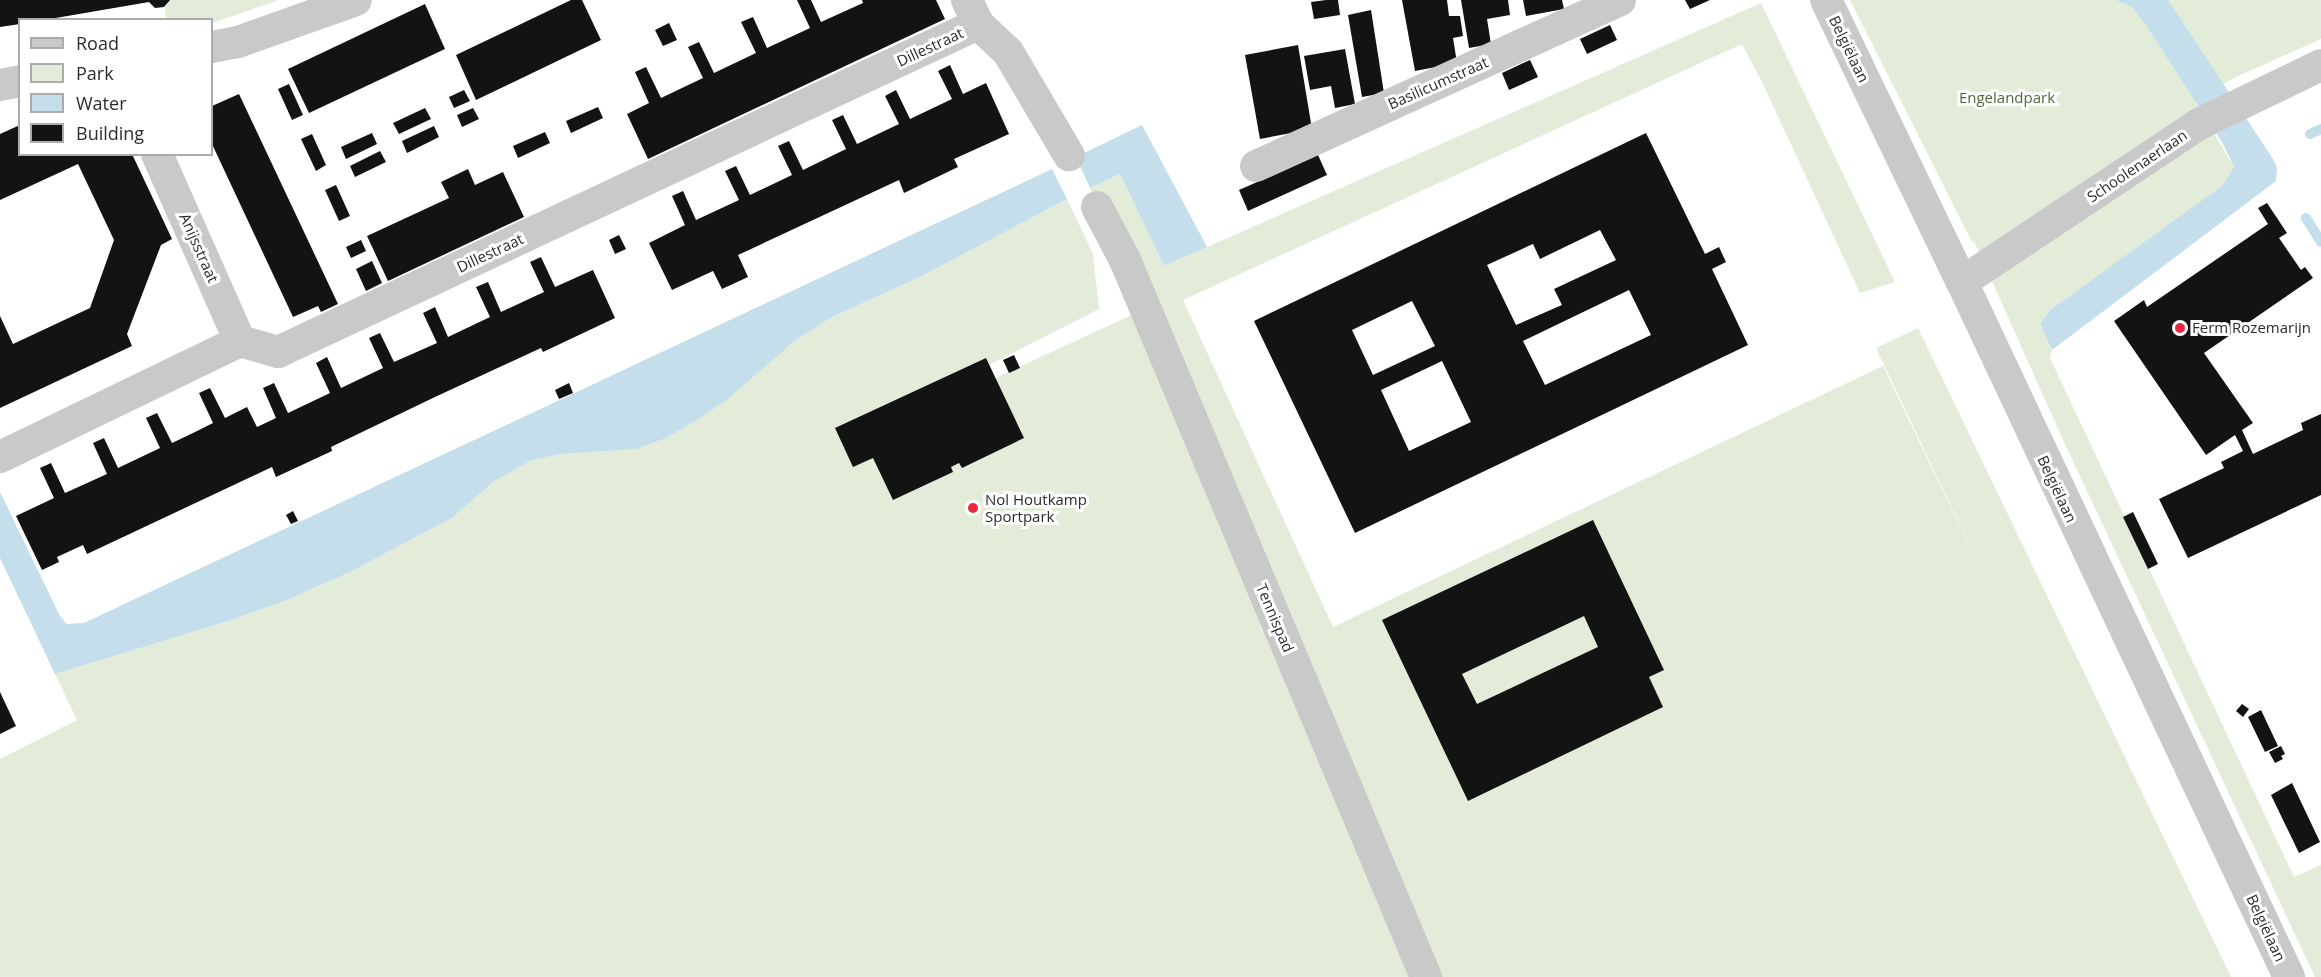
<!DOCTYPE html>
<html>
<head>
<meta charset="utf-8">
<style>
	body { margin:0 }
	#map { position:relative; width:2321px; height:977px; overflow:hidden; background:#fff; font-family:"Open Sans",sans-serif }
	div>[style] { position:absolute }
	.green>* { inset:0; background:#e3ebd9 }
	.water>* { inset:0; background:#c4deec }
	.stream>* { height:10px; margin:-5px; padding:0 5px; transform-origin:5px; border-radius:5px; background:#c4deec }
	.building>* { inset:0; background:#131313 }
	.street>* { height:32px; margin:-16px; padding:0 16px; transform-origin:16px; border-radius:16px; background:#c9c9c9 }
	.dots>* { width:16px; height:16px; translate:-50% -50%; box-sizing:border-box; border:3px solid #fff; border-radius:50% }
	span { translate:-50% -50%; white-space:nowrap; text-align:center; line-height:1.15; -webkit-text-stroke:6px #fff; paint-order:stroke }
	.street-label { font-size:15px; color:#2c2c2c }
	.park-label { font-size:15px; color:#516939 }
	.poi-label { font-size:15px; color:#2c2c2c }
	.left { translate:0 -50%; text-align:left }
	.legend { position:absolute; left:18px; top:18px; width:195px; height:138px; box-sizing:border-box; background:#fff; border:2px solid #ababab; margin:0; padding:8px 10px; list-style:none; font-size:18px; color:#2c2c2c }
	.legend li { display:flex; align-items:center; gap:12px; height:30px }
	.legend b { width:30px; border:2px solid #ababab }
</style>
</head>
<body>
<div id="map">
	<div class="green">
		<i style="clip-path:polygon(164px 0,279px 0,212px 23px,212px 20px,166px 19px)"></i>
		<i style="clip-path:polygon(1850px 0,2321px 0,2321px 39px,2232px 79px,2195px 101px,2234px 167px,2223px 185px,2050px 310px,2040px 324px,2052px 350px,2050px 358px,2294px 877px,2321px 865px,2321px 977px,2315px 977px,2064px 442px,1974px 241px,1972px 242px)"></i>
		<i style="clip-path:polygon(1761px 3px,1895px 282px,1860px 293px,1763px 84px,1742px 44px,1183px 300px,1333px 627px,1883px 366px,2002px 614px,1876px 348px,1918px 328px,2231px 977px,0 977px,0 759px,77px 720px,55px 674px,222px 623px,285px 601px,350px 572px,452px 518px,493px 482px,532px 460px,561px 454px,637px 449px,666px 438px,699px 419px,792px 343px,832px 317px,920px 277px,1067px 199px,1093px 254px,1099px 309px,979px 370px,846px 447px,1138px 312px,1133px 279px,1090px 188px,1120px 174px,1164px 266px)"></i>
	</div>
	<div class="water">
		<i style="clip-path:polygon(2116px 0,2168px 0,2273px 159px,2277px 168px,2276px 181px,2052px 350px,2040px 324px,2050px 310px,2223px 185px,2234px 167px,2223px 144px,2144px 22px,2131px 6px)"></i>
		<i style="clip-path:polygon(1142px 125px,1207px 247px,1164px 266px,1120px 174px,1090px 188px,1076px 157px)"></i>
		<i style="clip-path:polygon(1052px 169px,1067px 199px,920px 277px,832px 317px,792px 343px,730px 397px,699px 419px,666px 438px,637px 449px,561px 454px,532px 460px,493px 482px,452px 518px,350px 572px,285px 601px,222px 623px,55px 674px,0 558px,0 492px,60px 616px,67px 624px,84px 623px)"></i>
	</div>
	<div class="stream">
		<i style="left:2310px;top:134px;width:12px;rotate:-24deg"></i>
		<i style="left:2306px;top:218px;width:28px;rotate:58deg"></i>
	</div>
	<div class="building">
		<i style="clip-path:polygon(0 0,170px 0,164px 7px,155px 8px,149px 2px,44px 20px,20px 20px,20px 24px,0 27px)"></i>
		<i style="clip-path:polygon(571px 0,582px 0,601px 40px,476px 100px,456px 55px)"></i>
		<i style="clip-path:polygon(797px 0,811px 0,821px 22px,863px 3px,862px 0,936px 0,945px 19px,648px 159px,627px 114px,649px 103px,635px 72px,646px 67px,661px 98px,703px 78px,688px 47px,699px 42px,714px 73px,756px 53px,741px 22px,753px 17px,767px 48px,810px 28px)"></i>
		<i style="clip-path:polygon(1326px 0,1338px 0,1340px 15px,1314px 19px,1311px 2px)"></i>
		<i style="clip-path:polygon(1402px 0,1447px 0,1449px 16px,1460px 16px,1463px 36px,1453px 38px,1457px 63px,1415px 71px)"></i>
		<i style="clip-path:polygon(1461px 0,1508px 0,1510px 15px,1487px 19px,1491px 44px,1469px 48px)"></i>
		<i style="clip-path:polygon(1523px 0,1562px 0,1564px 9px,1526px 16px)"></i>
		<i style="clip-path:polygon(1685px 0,1710px 0,1690px 9px)"></i>
		<i style="clip-path:polygon(425px 4px,445px 49px,309px 113px,288px 69px)"></i>
		<i style="clip-path:polygon(1371px 10px,1384px 93px,1362px 97px,1348px 15px)"></i>
		<i style="clip-path:polygon(669px 23px,677px 40px,663px 46px,655px 30px)"></i>
		<i style="clip-path:polygon(1610px 25px,1617px 40px,1587px 54px,1580px 39px)"></i>
		<i style="clip-path:polygon(1298px 45px,1312px 129px,1260px 139px,1245px 55px)"></i>
		<i style="clip-path:polygon(1345px 49px,1355px 104px,1335px 108px,1331px 86px,1310px 90px,1304px 56px)"></i>
		<i style="clip-path:polygon(1530px 60px,1538px 77px,1509px 90px,1502px 73px)"></i>
		<i style="clip-path:polygon(950px 65px,963px 94px,986px 83px,1009px 134px,954px 159px,958px 167px,904px 193px,899px 180px,738px 255px,748px 277px,722px 289px,713px 271px,672px 290px,649px 243px,685px 225px,672px 196px,683px 191px,696px 220px,739px 200px,725px 171px,736px 166px,750px 195px,769px 186px,792px 175px,778px 146px,789px 141px,803px 170px,846px 149px,832px 120px,843px 115px,857px 144px,899px 124px,885px 96px,896px 90px,910px 119px,952px 99px,938px 71px)"></i>
		<i style="clip-path:polygon(289px 84px,303px 115px,292px 120px,278px 89px)"></i>
		<i style="clip-path:polygon(464px 90px,470px 101px,454px 108px,449px 97px)"></i>
		<i style="clip-path:polygon(239px 94px,338px 304px,321px 312px,318px 306px,293px 317px,212px 144px,212px 106px)"></i>
		<i style="clip-path:polygon(598px 107px,603px 118px,571px 133px,566px 121px)"></i>
		<i style="clip-path:polygon(425px 108px,431px 119px,399px 134px,393px 123px)"></i>
		<i style="clip-path:polygon(473px 108px,479px 119px,462px 127px,457px 115px)"></i>
		<i style="clip-path:polygon(20px 125px,20px 154px,132px 154px,172px 239px,161px 245px,127px 334px,132px 346px,0 408px,0 316px,13px 344px,90px 308px,114px 240px,78px 164px,0 200px,0 134px)"></i>
		<i style="clip-path:polygon(434px 126px,439px 137px,407px 153px,402px 141px)"></i>
		<i style="clip-path:polygon(545px 132px,550px 143px,518px 158px,513px 146px)"></i>
		<i style="clip-path:polygon(372px 133px,377px 144px,346px 159px,341px 147px)"></i>
		<i style="clip-path:polygon(evenodd,1646px 133px,1705px 254px,1719px 247px,1726px 262px,1712px 269px,1748px 345px,1355px 533px,1254px 321px,1646px 133px,1600px 230px,1616px 260px,1554px 289px,1562px 305px,1516px 325px,1487px 265px,1533px 244px,1540px 259px,1600px 230px,1646px 133px,1629px 290px,1651px 335px,1545px 385px,1523px 341px,1629px 290px,1646px 133px,1412px 301px,1435px 346px,1373px 375px,1352px 330px,1412px 301px,1646px 133px,1442px 361px,1471px 422px,1409px 451px,1381px 390px,1442px 361px)"></i>
		<i style="clip-path:polygon(312px 134px,326px 165px,316px 171px,301px 139px)"></i>
		<i style="clip-path:polygon(380px 151px,386px 162px,355px 177px,350px 166px)"></i>
		<i style="clip-path:polygon(1318px 155px,1327px 175px,1248px 211px,1239px 190px)"></i>
		<i style="clip-path:polygon(468px 169px,475px 185px,503px 172px,524px 217px,388px 281px,367px 236px,449px 198px,441px 182px)"></i>
		<i style="clip-path:polygon(336px 185px,350px 216px,339px 221px,325px 190px)"></i>
		<i style="clip-path:polygon(2267px 203px,2287px 233px,2279px 238px,2301px 270px,2305px 267px,2313px 278px,2204px 353px,2253px 423px,2242px 430px,2253px 454px,2303px 430px,2301px 423px,2321px 414px,2321px 495px,2188px 558px,2159px 499px,2224px 468px,2221px 462px,2243px 451px,2235px 435px,2206px 455px,2114px 321px,2144px 300px,2147px 307px,2268px 224px,2258px 208px)"></i>
		<i style="clip-path:polygon(619px 235px,626px 249px,615px 254px,609px 240px)"></i>
		<i style="clip-path:polygon(361px 240px,366px 251px,351px 258px,346px 247px)"></i>
		<i style="clip-path:polygon(541px 257px,555px 287px,593px 270px,615px 318px,543px 352px,541px 348px,435px 397px,331px 447px,332px 451px,276px 477px,272px 467px,87px 554px,83px 545px,57px 557px,59px 562px,42px 570px,16px 516px,54px 498px,40px 468px,51px 463px,65px 493px,107px 474px,93px 443px,104px 438px,118px 468px,160px 448px,146px 418px,157px 413px,172px 443px,193px 433px,213px 423px,199px 393px,210px 388px,225px 418px,247px 407px,257px 427px,276px 418px,263px 388px,274px 383px,288px 413px,330px 393px,316px 363px,327px 357px,341px 388px,383px 368px,369px 338px,380px 333px,394px 362px,437px 343px,423px 313px,435px 307px,448px 337px,490px 317px,476px 287px,488px 282px,501px 312px,544px 292px,530px 262px)"></i>
		<i style="clip-path:polygon(372px 261px,382px 283px,366px 291px,356px 269px)"></i>
		<i style="clip-path:polygon(1014px 355px,1020px 368px,1009px 373px,1003px 360px)"></i>
		<i style="clip-path:polygon(986px 358px,1024px 438px,962px 468px,959px 463px,951px 467px,953px 472px,893px 500px,873px 458px,853px 467px,835px 428px)"></i>
		<i style="clip-path:polygon(569px 383px,573px 393px,559px 399px,555px 390px)"></i>
		<i style="clip-path:polygon(293px 511px,298px 521px,291px 524px,286px 515px)"></i>
		<i style="clip-path:polygon(2133px 512px,2158px 564px,2148px 569px,2123px 517px)"></i>
		<i style="clip-path:polygon(evenodd,1593px 520px,1664px 670px,1649px 677px,1663px 707px,1468px 801px,1382px 620px,1593px 520px,1584px 616px,1598px 647px,1477px 704px,1462px 674px,1584px 616px)"></i>
		<i style="clip-path:polygon(0 692px,16px 726px,0 734px)"></i>
		<i style="clip-path:polygon(2242px 704px,2249px 709px,2243px 717px,2236px 711px)"></i>
		<i style="clip-path:polygon(2261px 710px,2278px 746px,2265px 752px,2248px 717px)"></i>
		<i style="clip-path:polygon(2281px 746px,2285px 754px,2281px 756px,2283px 759px,2275px 763px,2269px 752px)"></i>
		<i style="clip-path:polygon(2292px 783px,2320px 842px,2299px 853px,2271px 795px)"></i>
	</div>
	<div class="street">
		<i style="left:967px;top:0;width:26px;rotate:65deg"></i>
		<i style="left:978px;top:24px;width:41px;rotate:43deg"></i>
		<i style="left:1008px;top:52px;width:120px;rotate:59.4deg"></i>
		<i style="left:1826px;top:0;width:313px;rotate:64.3deg"></i>
		<i style="left:1962px;top:282px;width:768px;rotate:64.8deg"></i>
		<i style="left:212px;top:47px;width:26px;rotate:-11deg"></i>
		<i style="left:238px;top:42px;width:125px;rotate:-19.6deg"></i>
		<i style="left:0;top:85px;width:20px;rotate:-11deg"></i>
		<i style="left:157px;top:154px;width:205px;rotate:66.1deg"></i>
		<i style="left:1256px;top:166px;width:400px;rotate:-24.5deg"></i>
		<i style="left:1097px;top:207px;width:60px;rotate:62.2deg"></i>
		<i style="left:1125px;top:260px;width:778px;rotate:67.23deg"></i>
		<i style="left:1962px;top:282px;width:283px;rotate:-33.7deg"></i>
		<i style="left:2197px;top:125px;width:138px;rotate:-25.8deg"></i>
		<i style="left:0;top:457px;width:267px;rotate:-25.8deg"></i>
		<i style="left:240px;top:341px;width:40px;rotate:16deg"></i>
		<i style="left:278px;top:352px;width:773px;rotate:-25.11deg"></i>
	</div>
	<div class="dots">
		<i style="left:2180px;top:328px;background:#eb273d"></i>
		<i style="left:973px;top:508px;background:#eb273d"></i>
	</div>
	<div class="street-label">
		<span style="left:930px;top:47px;rotate:-25deg">Dillestraat</span>
		<span style="left:1849px;top:49px;rotate:64deg">Belgiëlaan</span>
		<span style="left:1438px;top:83px;rotate:-24deg">Basilicumstraat</span>
		<span style="left:2137px;top:166px;rotate:-34deg">Schoolenaerlaan</span>
		<span style="left:199px;top:248px;rotate:66deg">Anijsstraat</span>
		<span style="left:490px;top:253px;rotate:-25deg">Dillestraat</span>
		<span style="left:2057px;top:489px;rotate:65deg">Belgiëlaan</span>
		<span style="left:1275px;top:618px;rotate:67deg">Tennispad</span>
		<span style="left:2266px;top:928px;rotate:65deg">Belgiëlaan</span>
	</div>
	<div class="park-label">
		<span style="left:2007px;top:98px">Engelandpark</span>
	</div>
	<div class="poi-label">
		<span class="left" style="left:2192px;top:328px">Ferm Rozemarijn</span>
		<span class="left" style="left:985px;top:508px">Nol Houtkamp<br>Sportpark</span>
	</div>
	<ul class="legend">
	<li><b style="height:8px;background:#c9c9c9"></b>Road</li>
	<li><b style="height:16px;background:#e3ebd9"></b>Park</li>
	<li><b style="height:16px;background:#c4deec"></b>Water</li>
	<li><b style="height:16px;background:#131313"></b>Building</li>
	</ul>
</div>
</body>
</html>
